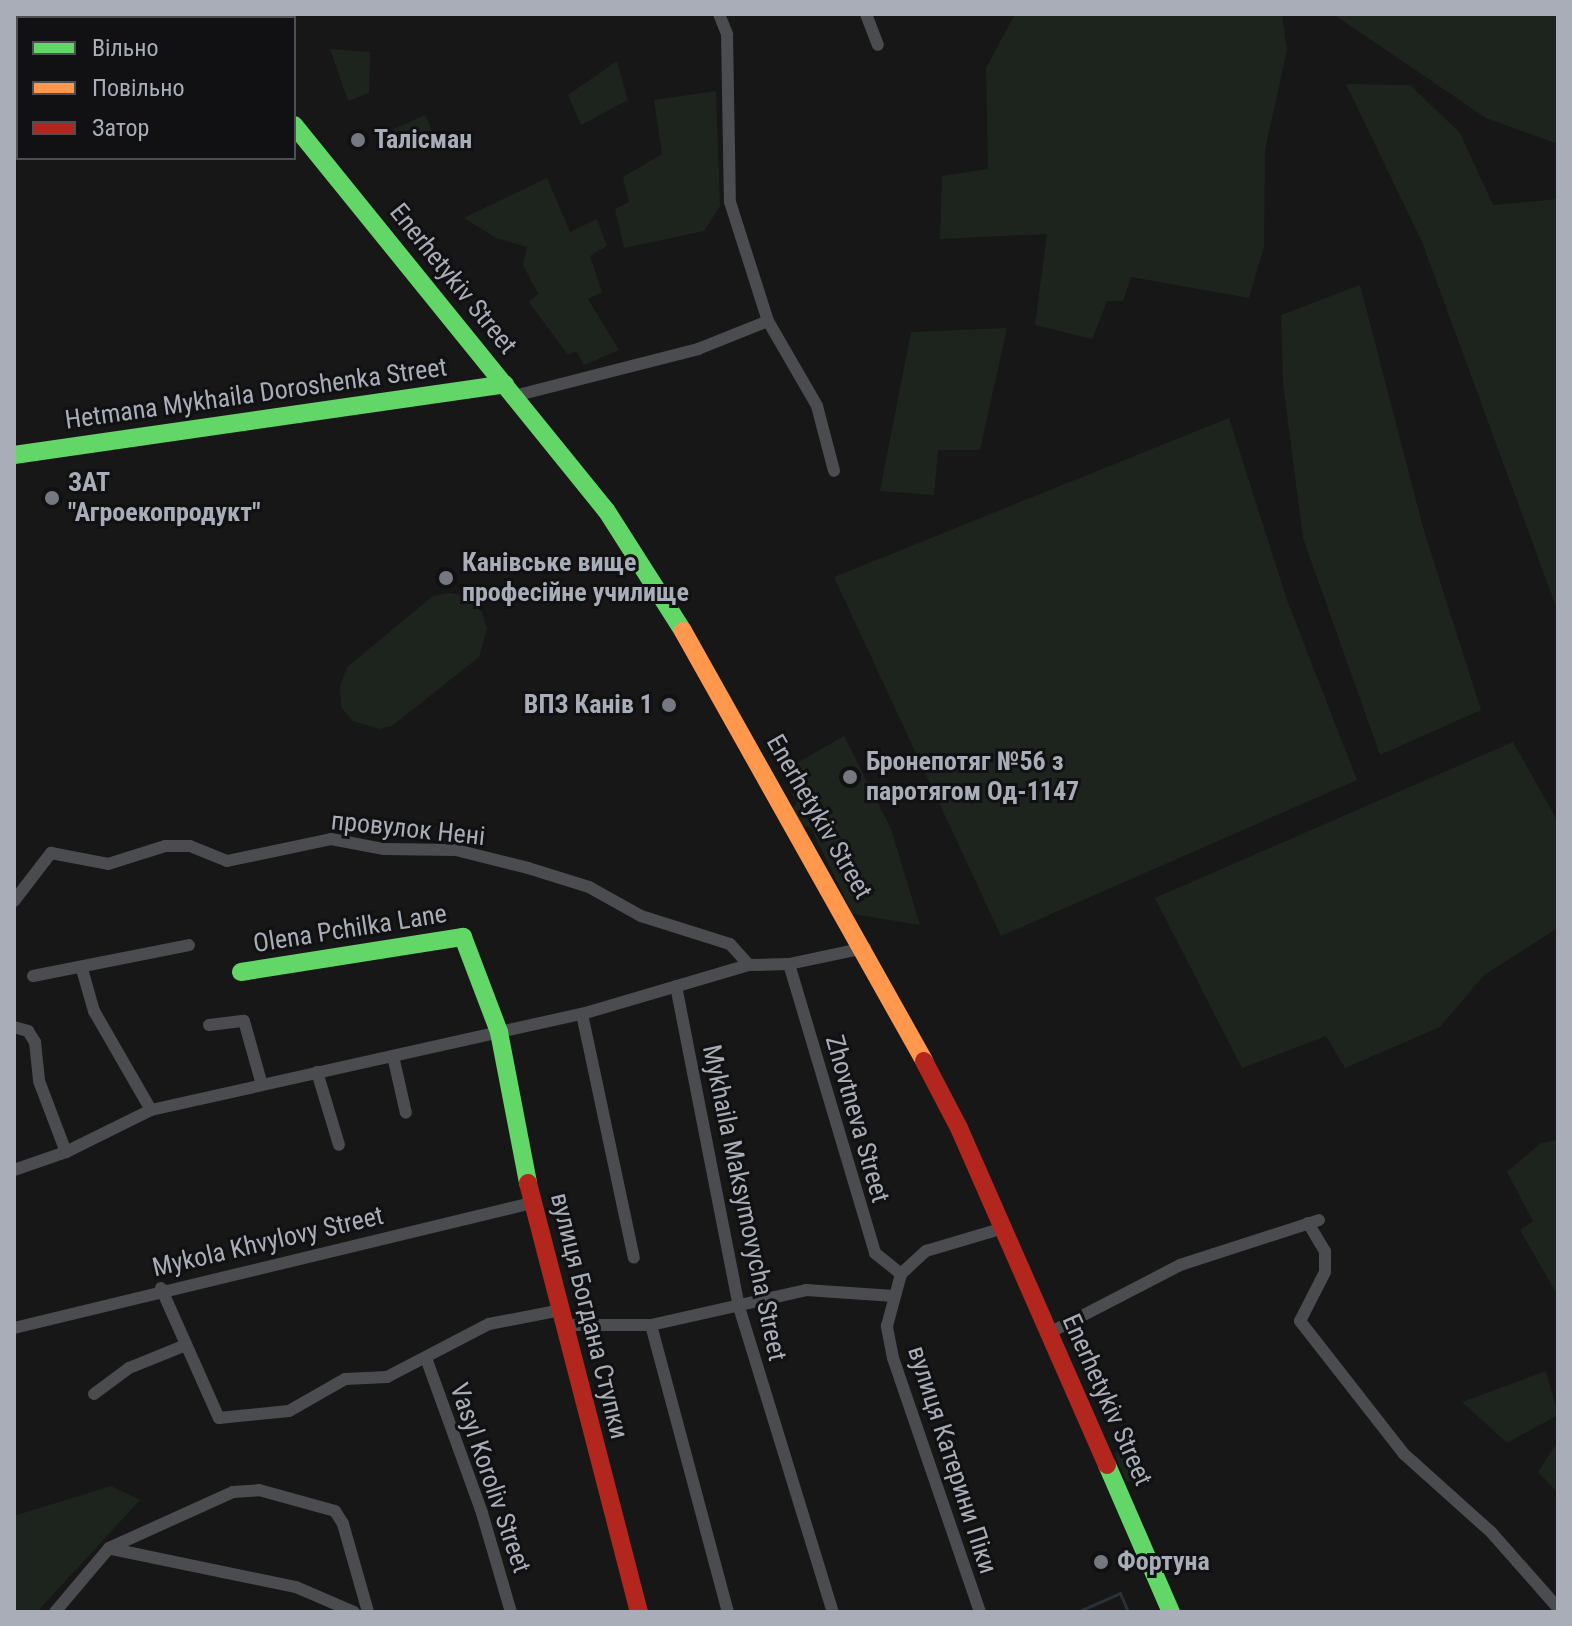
<!DOCTYPE html>
<html>
<head>
<meta charset="utf-8">
<style>
	body { margin:0 }
	#map { position:relative; width:1572px; height:1626px; overflow:hidden; background:#171717; font-family:"Roboto Condensed",sans-serif }
	div>[style] { position:absolute }
	.green>* { inset:0; background:#1d241e }
	.stream>* { height:3px; margin:-1.5px; padding:0 1.5px; transform-origin:1.5px; border-radius:1.5px; background:#2a3239 }
	.street>* { height:12px; margin:-6px; padding:0 6px; transform-origin:6px; border-radius:6px; background:#4b4c50 }
	.fast>* { height:18px; margin:-9px; padding:0 9px; transform-origin:9px; border-radius:9px; background:#63d668 }
	.slow>* { height:18px; margin:-9px; padding:0 9px; transform-origin:9px; border-radius:9px; background:#ff974d }
	.jam>* { height:18px; margin:-9px; padding:0 9px; transform-origin:9px; border-radius:9px; background:#b3261e }
	.dots>* { width:22px; height:22px; translate:-50% -50%; box-sizing:border-box; border:4px solid #111113; border-radius:50% }
	span { translate:-50% -50%; white-space:nowrap; text-align:center; line-height:1.15; -webkit-text-stroke:6px #111113; paint-order:stroke }
	.poi-label { font-size:26px; color:#a8adb8; font-weight:700 }
	.left { translate:0 -50%; text-align:left }
	.right { translate:-100% -50%; text-align:right }
	.street-label { font-size:26px; color:#a8adb8 }
	.frame { position:absolute; inset:0; border:16px solid #a8adb8; pointer-events:none }
	.legend { position:absolute; left:16px; top:16px; width:280px; height:144px; box-sizing:border-box; background:#111113; border:2px solid #4d4f55; margin:0; padding:10px 14px; list-style:none; font-size:24px; color:#a8adb8 }
	.legend li { display:flex; align-items:center; gap:16px; height:40px }
	.legend b { width:40px; border:2px solid #4d4f55 }
</style>
</head>
<body>
<div id="map">
	<div class="green">
		<i style="clip-path:polygon(1015px 14px,1282px 14px,1287px 50px,1265px 150px,1264px 247px,1249px 298px,1131px 277px,1123px 301px,1107px 301px,1092px 339px,1035px 325px,1047px 234px,940px 239px,942px 176px,988px 169px,986px 68px)"></i>
		<i style="clip-path:polygon(1333px 14px,1558px 14px,1558px 144px,1486px 118px)"></i>
		<i style="clip-path:polygon(330px 49px,370px 52px,369px 93px,348px 101px)"></i>
		<i style="clip-path:polygon(617px 61px,628px 100px,581px 125px,568px 95px)"></i>
		<i style="clip-path:polygon(1346px 84px,1410px 85px,1460px 133px,1493px 205px,1558px 199px,1558px 612px,1422px 242px)"></i>
		<i style="clip-path:polygon(716px 91px,720px 206px,704px 231px,624px 248px,615px 209px,629px 202px,623px 177px,662px 154px,654px 100px)"></i>
		<i style="clip-path:polygon(425px 115px,435px 137px,404px 151px,394px 129px)"></i>
		<i style="clip-path:polygon(547px 178px,570px 232px,597px 219px,607px 246px,590px 256px,602px 292px,588px 299px,619px 350px,584px 365px,576px 351px,568px 355px,529px 302px,538px 294px,523px 265px,527px 247px,496px 238px,464px 218px)"></i>
		<i style="clip-path:polygon(1360px 285px,1424px 531px,1481px 710px,1380px 755px,1303px 538px,1283px 383px,1281px 315px)"></i>
		<i style="clip-path:polygon(1007px 328px,980px 450px,938px 450px,934px 495px,880px 491px,911px 332px)"></i>
		<i style="clip-path:polygon(1229px 418px,1287px 600px,1357px 780px,1001px 936px,834px 577px)"></i>
		<i style="clip-path:polygon(449px 593px,461px 595px,482px 612px,487px 629px,479px 657px,392px 726px,379px 729px,353px 721px,341px 707px,340px 686px,347px 667px,433px 596px)"></i>
		<i style="clip-path:polygon(844px 736px,891px 829px,920px 925px,853px 914px,811px 828px,801px 825px,792px 808px,797px 803px,781px 772px)"></i>
		<i style="clip-path:polygon(1513px 742px,1558px 822px,1558px 928px,1484px 975px,1440px 1027px,1345px 1068px,1326px 1036px,1242px 1068px,1155px 898px)"></i>
		<i style="clip-path:polygon(1558px 1140px,1558px 1296px,1520px 1230px,1533px 1221px,1507px 1172px,1541px 1143px)"></i>
		<i style="clip-path:polygon(1546px 1371px,1558px 1415px,1507px 1443px,1462px 1402px)"></i>
		<i style="clip-path:polygon(1558px 1441px,1558px 1493px,1538px 1472px)"></i>
		<i style="clip-path:polygon(1122px 1444px,1133px 1444px,1146px 1472px,1138px 1481px,1126px 1481px,1115px 1455px)"></i>
		<i style="clip-path:polygon(111px 1486px,140px 1500px,37px 1612px,14px 1612px,14px 1516px)"></i>
	</div>
	<div class="stream">
		<i style="left:1077px;top:1612px;width:47px;rotate:-23.8deg"></i>
		<i style="left:1120px;top:1593px;width:21px;rotate:67deg"></i>
	</div>
	<div class="street">
		<i style="left:719px;top:14px;width:22px;rotate:68deg"></i>
		<i style="left:727px;top:34px;width:168px;rotate:89deg"></i>
		<i style="left:730px;top:202px;width:125px;rotate:72.3deg"></i>
		<i style="left:768px;top:321px;width:98px;rotate:60deg"></i>
		<i style="left:817px;top:406px;width:67px;rotate:75.3deg"></i>
		<i style="left:866px;top:14px;width:33px;rotate:69deg"></i>
		<i style="left:514px;top:396px;width:190px;rotate:-14.3deg"></i>
		<i style="left:698px;top:349px;width:75px;rotate:-21.8deg"></i>
		<i style="left:14px;top:901px;width:61px;rotate:-52.4deg"></i>
		<i style="left:51px;top:853px;width:58px;rotate:10.9deg"></i>
		<i style="left:108px;top:864px;width:60px;rotate:-17.5deg"></i>
		<i style="left:165px;top:846px;width:25px"></i>
		<i style="left:190px;top:846px;width:40px;rotate:22deg"></i>
		<i style="left:227px;top:861px;width:106px;rotate:-11.9deg"></i>
		<i style="left:331px;top:839px;width:54px;rotate:10.7deg"></i>
		<i style="left:384px;top:849px;width:72px;rotate:0.8deg"></i>
		<i style="left:456px;top:850px;width:74px;rotate:14deg"></i>
		<i style="left:528px;top:868px;width:64px;rotate:17.3deg"></i>
		<i style="left:589px;top:887px;width:60px;rotate:29.1deg"></i>
		<i style="left:641px;top:916px;width:93px;rotate:17.5deg"></i>
		<i style="left:730px;top:944px;width:28px;rotate:48deg"></i>
		<i style="left:789px;top:964px;width:302px;rotate:73.4deg"></i>
		<i style="left:875px;top:1253px;width:33px;rotate:39deg"></i>
		<i style="left:82px;top:969px;width:44px;rotate:74.1deg"></i>
		<i style="left:94px;top:1011px;width:114px;rotate:60.1deg"></i>
		<i style="left:33px;top:976px;width:159px;rotate:-11.2deg"></i>
		<i style="left:676px;top:986px;width:327px;rotate:78.9deg"></i>
		<i style="left:739px;top:1307px;width:319px;rotate:72.9deg"></i>
		<i style="left:582px;top:1014px;width:249px;rotate:78deg"></i>
		<i style="left:209px;top:1025px;width:35px;rotate:-7deg"></i>
		<i style="left:244px;top:1021px;width:66px;rotate:74.3deg"></i>
		<i style="left:14px;top:1027px;width:15px;rotate:16deg"></i>
		<i style="left:28px;top:1031px;width:13px;rotate:58deg"></i>
		<i style="left:35px;top:1042px;width:39px;rotate:84deg"></i>
		<i style="left:39px;top:1081px;width:76px;rotate:69.2deg"></i>
		<i style="left:393px;top:1056px;width:58px;rotate:77.2deg"></i>
		<i style="left:317px;top:1072px;width:76px;rotate:73.2deg"></i>
		<i style="left:14px;top:1170px;width:55px;rotate:-19.1deg"></i>
		<i style="left:66px;top:1152px;width:95px;rotate:-26.3deg"></i>
		<i style="left:151px;top:1110px;width:442px;rotate:-12.6deg"></i>
		<i style="left:582px;top:1014px;width:174px;rotate:-16.4deg"></i>
		<i style="left:749px;top:965px;width:40px;rotate:-1.4deg"></i>
		<i style="left:789px;top:964px;width:78px;rotate:-11.9deg"></i>
		<i style="left:1308px;top:1223px;width:33px;rotate:59deg"></i>
		<i style="left:1325px;top:1251px;width:21px;rotate:90deg"></i>
		<i style="left:1325px;top:1272px;width:55px;rotate:117deg"></i>
		<i style="left:1300px;top:1321px;width:169px;rotate:52deg"></i>
		<i style="left:1404px;top:1454px;width:117px;rotate:41.9deg"></i>
		<i style="left:1491px;top:1532px;width:101px;rotate:48.6deg"></i>
		<i style="left:161px;top:1288px;width:142px;rotate:66deg"></i>
		<i style="left:219px;top:1418px;width:70px;rotate:-5.7deg"></i>
		<i style="left:289px;top:1411px;width:64px;rotate:-29.7deg"></i>
		<i style="left:345px;top:1379px;width:42px;rotate:-2.7deg"></i>
		<i style="left:387px;top:1377px;width:115px;rotate:-27.5deg"></i>
		<i style="left:489px;top:1324px;width:73px;rotate:-11deg"></i>
		<i style="left:565px;top:1325px;width:86px"></i>
		<i style="left:651px;top:1325px;width:159px;rotate:-12.7deg"></i>
		<i style="left:806px;top:1290px;width:88px;rotate:3.9deg"></i>
		<i style="left:651px;top:1325px;width:297px;rotate:75deg"></i>
		<i style="left:14px;top:1328px;width:533px;rotate:-13.57deg"></i>
		<i style="left:1049px;top:1333px;width:148px;rotate:-27.4deg"></i>
		<i style="left:1180px;top:1265px;width:146px;rotate:-17.9deg"></i>
		<i style="left:426px;top:1358px;width:165px;rotate:70.1deg"></i>
		<i style="left:482px;top:1513px;width:103px;rotate:73.7deg"></i>
		<i style="left:94px;top:1394px;width:44px;rotate:-36.6deg"></i>
		<i style="left:129px;top:1368px;width:61px;rotate:-22deg"></i>
		<i style="left:112px;top:1549px;width:188px;rotate:11.7deg"></i>
		<i style="left:296px;top:1587px;width:63px;rotate:23.3deg"></i>
		<i style="left:55px;top:1612px;width:84px;rotate:-49.8deg"></i>
		<i style="left:109px;top:1548px;width:136px;rotate:-24.3deg"></i>
		<i style="left:233px;top:1492px;width:26px;rotate:-4deg"></i>
		<i style="left:259px;top:1490px;width:79px;rotate:15.4deg"></i>
		<i style="left:335px;top:1511px;width:15px;rotate:58deg"></i>
		<i style="left:343px;top:1524px;width:91px;rotate:74.1deg"></i>
		<i style="left:980px;top:1612px;width:268px;rotate:-108.9deg"></i>
		<i style="left:893px;top:1358px;width:33px;rotate:-101deg"></i>
		<i style="left:887px;top:1326px;width:54px;rotate:-74.9deg"></i>
		<i style="left:901px;top:1274px;width:34px;rotate:-43deg"></i>
		<i style="left:926px;top:1251px;width:80px;rotate:-16.6deg"></i>
	</div>
	<div class="fast">
		<i style="left:209px;top:14px;width:4px;rotate:63deg"></i>
		<i style="left:294px;top:125px;width:496px;rotate:51deg"></i>
		<i style="left:606px;top:510px;width:143px;rotate:57.5deg"></i>
		<i style="left:14px;top:455px;width:496px;rotate:-8.2deg"></i>
		<i style="left:241px;top:972px;width:225px;rotate:-9deg"></i>
		<i style="left:463px;top:937px;width:102px;rotate:69.2deg"></i>
		<i style="left:499px;top:1032px;width:154px;rotate:79.1deg"></i>
		<i style="left:1107px;top:1465px;width:160px;rotate:66.5deg"></i>
	</div>
	<div class="slow">
		<i style="left:683px;top:631px;width:493px;rotate:60.7deg"></i>
	</div>
	<div class="jam">
		<i style="left:924px;top:1061px;width:76px;rotate:62.4deg"></i>
		<i style="left:959px;top:1128px;width:368px;rotate:66.3deg"></i>
		<i style="left:528px;top:1183px;width:443px;rotate:75.5deg"></i>
	</div>
	<div class="dots">
		<i style="left:358px;top:140px;background:#757880"></i>
		<i style="left:52px;top:498px;background:#757880"></i>
		<i style="left:446px;top:578px;background:#757880"></i>
		<i style="left:669px;top:705px;background:#757880"></i>
		<i style="left:850px;top:777px;background:#757880"></i>
		<i style="left:1101px;top:1562px;background:#757880"></i>
	</div>
	<div class="poi-label">
		<span class="left" style="left:374px;top:140px">Талісман</span>
		<span class="left" style="left:68px;top:498px">ЗАТ<br>"Агроекопродукт"</span>
		<span class="left" style="left:462px;top:578px">Канівське вище<br>професійне училище</span>
		<span class="right" style="left:653px;top:705px">ВПЗ Канів 1</span>
		<span class="left" style="left:866px;top:777px">Бронепотяг №56 з<br>паротягом Од-1147</span>
		<span class="left" style="left:1117px;top:1562px">Фортуна</span>
	</div>
	<div class="street-label">
		<span style="left:453px;top:279px;rotate:51deg">Enerhetykiv Street</span>
		<span style="left:256px;top:394px;rotate:-8deg">Hetmana Mykhaila Doroshenka Street</span>
		<span style="left:819px;top:817px;rotate:60deg">Enerhetykiv Street</span>
		<span style="left:408px;top:829px;rotate:6deg">провулок Нені</span>
		<span style="left:350px;top:929px;rotate:-9deg">Olena Pchilka Lane</span>
		<span style="left:857px;top:1119px;rotate:74deg">Zhovtneva Street</span>
		<span style="left:744px;top:1203px;rotate:78deg">Mykhaila Maksymovycha Street</span>
		<span style="left:268px;top:1242px;rotate:-13deg">Mykola Khvylovy Street</span>
		<span style="left:589px;top:1316px;rotate:76deg">вулиця Богдана Ступки</span>
		<span style="left:1107px;top:1400px;rotate:66deg">Enerhetykiv Street</span>
		<span style="left:952px;top:1460px;rotate:72deg">вулиця Катерини Піки</span>
		<span style="left:490px;top:1478px;rotate:71deg">Vasyl Koroliv Street</span>
	</div>
	<div class="frame"></div>
	<ul class="legend">
	<li><b style="height:10px;background:#63d668"></b>Вільно</li>
	<li><b style="height:10px;background:#ff974d"></b>Повільно</li>
	<li><b style="height:10px;background:#b3261e"></b>Затор</li>
	</ul>
</div>
</body>
</html>
